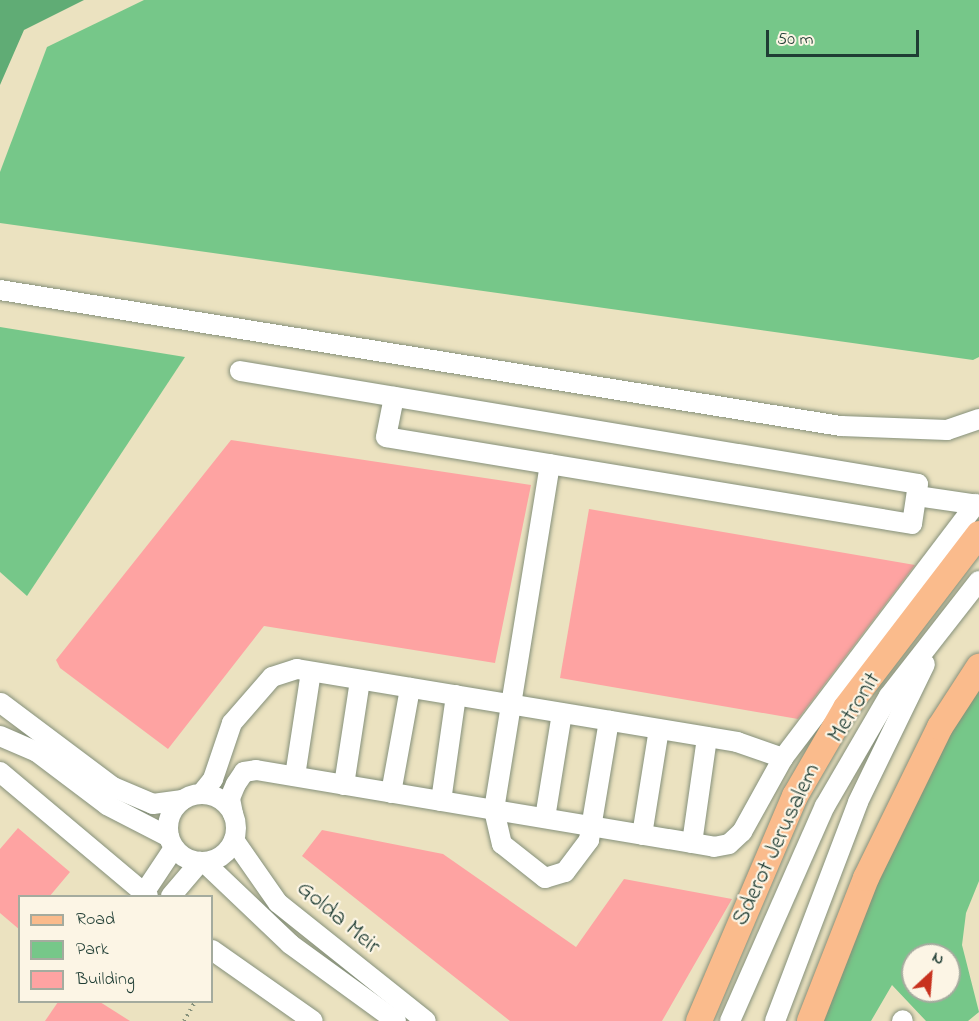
<!DOCTYPE html>
<html>
<head>
<meta charset="utf-8">
<style>
	body { margin:0 }
	#map { position:relative; width:979px; height:1021px; overflow:hidden; background:#ebe2c0; font-family:"Indie Flower",sans-serif }
	div>[style] { position:absolute }
	.green>* { inset:0; background:#76c789 }
	.forest>* { inset:0; background:#60ac75 }
	.building>* { inset:0; background:#fea3a2 }
	.path>* { height:4px; margin-top:-2px; transform-origin:0; background:repeating-linear-gradient(90deg,#85907a 0 1.5px,transparent 0 6px) }
	.roads { filter:drop-shadow(0 0 2px #85907a) drop-shadow(0 0 2px #85907a) }
	.minor>* { height:20px; margin:-10px; padding:0 10px; transform-origin:10px; border-radius:10px; background:#fff }
	.minor>.ring { margin:-10px; padding:0; box-sizing:content-box; background:none; border:20px solid #fff; border-radius:50% }
	.major>* { height:26px; margin:-13px; padding:0 13px; transform-origin:13px; border-radius:13px; background:#fabb8c }
	span { translate:-50% -50%; white-space:nowrap; text-align:center; line-height:1.15; -webkit-text-stroke:4.5px #fcf5e5; paint-order:stroke }
	.street-label { font-size:24px; color:#1f3d34 }
	.legend { position:absolute; left:18px; top:895px; width:195px; height:108px; box-sizing:border-box; background:#fcf5e5; border:2px solid #a4ab9e; margin:0; padding:8px 10px; list-style:none; font-size:18px; color:#1f3d34 }
	.legend li { display:flex; align-items:center; gap:12px; height:30px }
	.legend b { width:30px; border:2px solid #a4ab9e }
	.north { position:absolute; left:901px; top:943px; width:60px; height:60px; box-sizing:border-box; background:#fcf5e5; border:2px solid #a4ab9e; border-radius:50%; rotate:26deg; font-size:16px; font-weight:700; line-height:24px; text-align:center; color:#1f3d34 }
	.north::after { content:''; display:block; margin:auto; width:21px; height:27px; background:#c8321e; clip-path:polygon(50% 0,100% 100%,50% 72%,0 100%) }
	.scale { position:absolute; left:766px; top:30px; width:153px; height:27px; box-sizing:border-box; border:3px solid #1f3d34; border-top:0; padding-left:8px; font-size:18px; line-height:21px; white-space:nowrap; color:#1f3d34; -webkit-text-stroke:4px #fcf5e5; paint-order:stroke }
</style>
</head>
<body>
<div id="map">
	<div class="green">
		<i style="clip-path:polygon(144px 0,979px 0,979px 357px,973px 360px,0 223px,0 172px,47px 47px)"></i>
		<i style="clip-path:polygon(0 327px,185px 357px,27px 596px,0 572px)"></i>
		<i style="clip-path:polygon(evenodd,979px 687px,979px 881px,966px 913px,962px 945px,979px 1012px,968px 1021px,926px 1021px,892px 985px,871px 1021px,820px 1021px,875px 873px,922px 778px,979px 687px,913px 955px,949px 955px,949px 991px,913px 991px,913px 955px)"></i>
	</div>
	<div class="forest">
		<i style="clip-path:polygon(0 0,84px 0,24px 30px,0 85px)"></i>
	</div>
	<div class="building">
		<i style="clip-path:polygon(231px 440px,531px 485px,495px 663px,264px 626px,168px 749px,60px 668px,56px 660px)"></i>
		<i style="clip-path:polygon(589px 509px,915px 565px,798px 719px,560px 678px)"></i>
		<i style="clip-path:polygon(18px 828px,70px 872px,49px 897px,20px 897px,20px 930px,0 913px,0 849px)"></i>
		<i style="clip-path:polygon(322px 830px,443px 854px,576px 947px,624px 879px,732px 899px,662px 1021px,510px 1021px,302px 856px)"></i>
		<i style="clip-path:polygon(58px 1002px,100px 1002px,130px 1021px,45px 1021px)"></i>
	</div>
	<div class="path">
		<i style="left:184px;top:1021px;width:22px;rotate:-60deg"></i>
	</div>
	<div class="roads">
		<div class="minor">
			<i style="left:0;top:290px;width:852px;rotate:9.19deg"></i>
			<i style="left:841px;top:426px;width:106px;rotate:2.2deg"></i>
			<i style="left:947px;top:430px;width:34px;rotate:-19deg"></i>
			<i style="left:240px;top:371px;width:687px;rotate:9.46deg"></i>
			<i style="left:918px;top:484px;width:40px;rotate:98.5deg"></i>
			<i style="left:912px;top:524px;width:533px;rotate:-170.61deg"></i>
			<i style="left:386px;top:437px;width:41px;rotate:-78.7deg"></i>
			<i style="left:550px;top:464px;width:351px;rotate:99.2deg"></i>
			<i style="left:494px;top:810px;width:35px;rotate:77deg"></i>
			<i style="left:502px;top:844px;width:55px;rotate:38.3deg"></i>
			<i style="left:545px;top:878px;width:21px;rotate:-17deg"></i>
			<i style="left:565px;top:872px;width:40px;rotate:-53deg"></i>
			<i style="left:589px;top:840px;width:121px;rotate:-80.5deg"></i>
			<i style="left:917px;top:496px;width:63px;rotate:8.3deg"></i>
			<i style="left:1px;top:703px;width:140px;rotate:36.9deg"></i>
			<i style="left:113px;top:787px;width:43px;rotate:23deg"></i>
			<i style="left:153px;top:804px;width:30px;rotate:-8deg"></i>
			<i style="left:0;top:736px;width:40px;rotate:23.4deg"></i>
			<i style="left:37px;top:752px;width:88px;rotate:37.1deg"></i>
			<i style="left:107px;top:805px;width:70px;rotate:27.3deg"></i>
			<i style="left:0;top:772px;width:193px;rotate:40deg"></i>
			<i style="left:295px;top:776px;width:105px;rotate:-81.3deg"></i>
			<i style="left:344px;top:785px;width:106px;rotate:-81.3deg"></i>
			<i style="left:391px;top:793px;width:107px;rotate:-79.7deg"></i>
			<i style="left:201px;top:794px;width:19px;rotate:-51deg"></i>
			<i style="left:213px;top:779px;width:59px;rotate:-71.3deg"></i>
			<i style="left:232px;top:723px;width:61px;rotate:-49deg"></i>
			<i style="left:272px;top:677px;width:26px;rotate:-18deg"></i>
			<i style="left:297px;top:669px;width:446px;rotate:9.4deg"></i>
			<i style="left:737px;top:742px;width:49px;rotate:19.2deg"></i>
			<i class="ring" style="left:168px;top:794px;width:48px;height:48px"></i>
			<i style="left:441px;top:801px;width:107px;rotate:-81.9deg"></i>
			<i style="left:233px;top:814px;width:16px;rotate:-101deg"></i>
			<i style="left:230px;top:798px;width:15px;rotate:-67deg"></i>
			<i style="left:236px;top:784px;width:14px;rotate:-56deg"></i>
			<i style="left:244px;top:772px;width:12px;rotate:-9deg"></i>
			<i style="left:256px;top:770px;width:464px;rotate:9.5deg"></i>
			<i style="left:714px;top:847px;width:15px;rotate:-11deg"></i>
			<i style="left:729px;top:844px;width:18px;rotate:-43deg"></i>
			<i style="left:742px;top:832px;width:85px;rotate:-61deg"></i>
			<i style="left:783px;top:758px;width:319px;rotate:-52.8deg"></i>
			<i style="left:545px;top:818px;width:106px;rotate:-80.8deg"></i>
			<i style="left:642px;top:835px;width:107px;rotate:-80.9deg"></i>
			<i style="left:234px;top:840px;width:77px;rotate:55.1deg"></i>
			<i style="left:278px;top:903px;width:189px;rotate:38.6deg"></i>
			<i style="left:692px;top:843px;width:107px;rotate:-81.9deg"></i>
			<i style="left:204px;top:862px;width:119px;rotate:43.6deg"></i>
			<i style="left:290px;top:944px;width:131px;rotate:36deg"></i>
			<i style="left:144px;top:893px;width:54px;rotate:-56.3deg"></i>
			<i style="left:171px;top:896px;width:45px;rotate:-49.5deg"></i>
			<i style="left:212px;top:950px;width:123px;rotate:35.1deg"></i>
			<i style="left:730px;top:1021px;width:235px;rotate:-66.2deg"></i>
			<i style="left:825px;top:806px;width:127px;rotate:-59.8deg"></i>
			<i style="left:889px;top:696px;width:146px;rotate:-52deg"></i>
			<i style="left:775px;top:1021px;width:234px;rotate:-69.2deg"></i>
			<i style="left:858px;top:802px;width:153px;rotate:-64.1deg"></i>
			<i style="left:902px;top:1021px;width:1px;rotate:-45deg"></i>
		</div>
		<div class="major">
			<i style="left:699px;top:1021px;width:245px;rotate:-66.9deg"></i>
			<i style="left:795px;top:796px;width:102px;rotate:-59.9deg"></i>
			<i style="left:846px;top:708px;width:219px;rotate:-52.6deg"></i>
			<i style="left:810px;top:1021px;width:154px;rotate:-68.6deg"></i>
			<i style="left:866px;top:878px;width:168px;rotate:-63.9deg"></i>
			<i style="left:940px;top:727px;width:72px;rotate:-57deg"></i>
		</div>
	</div>
	<div class="street-label">
		<span style="left:855px;top:708px;rotate:-58deg">Metronit</span>
		<span style="left:777px;top:845px;rotate:-65deg">Sderot Jerusalem</span>
		<span style="left:338px;top:918px;rotate:40deg">Golda Meir</span>
	</div>
	<ul class="legend">
	<li><b style="height:8px;background:#fabb8c"></b>Road</li>
	<li><b style="height:16px;background:#76c789"></b>Park</li>
	<li><b style="height:16px;background:#fea3a2"></b>Building</li>
	</ul>
	<div class="north">N</div>
	<div class="scale">50 m</div>
</div>
</body>
</html>
